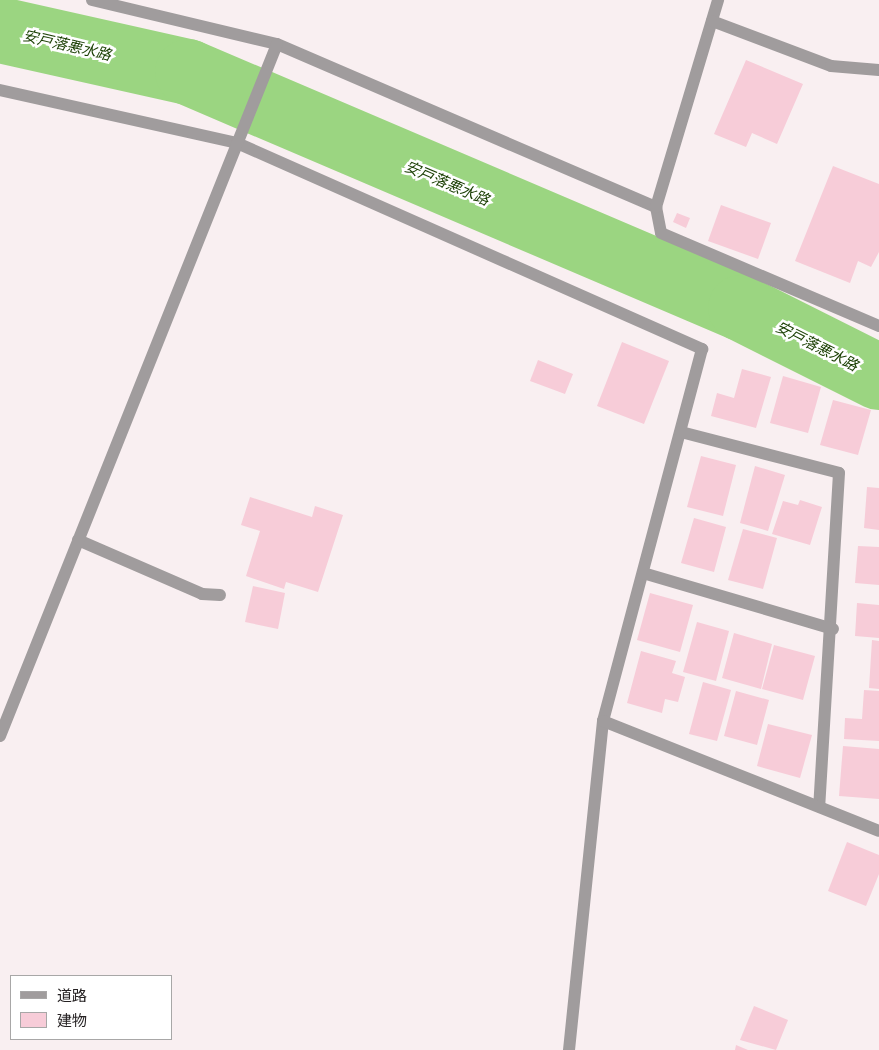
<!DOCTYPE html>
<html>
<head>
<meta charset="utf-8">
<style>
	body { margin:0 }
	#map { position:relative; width:879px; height:1050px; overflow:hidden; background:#f9eff1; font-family:Mulish,"Noto Sans JP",sans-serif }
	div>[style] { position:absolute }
	.river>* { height:66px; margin:-33px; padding:0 33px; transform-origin:33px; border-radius:33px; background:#9bd581 }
	.building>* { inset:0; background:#f7ccd8 }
	.service>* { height:12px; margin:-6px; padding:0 6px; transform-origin:6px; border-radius:6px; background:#a09c9d }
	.minor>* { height:12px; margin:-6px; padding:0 6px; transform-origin:6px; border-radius:6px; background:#a09c9d }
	span { translate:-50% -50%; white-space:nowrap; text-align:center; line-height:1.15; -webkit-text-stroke:5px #fff; paint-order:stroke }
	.water-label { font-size:15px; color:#193e02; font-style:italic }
	.legend { position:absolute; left:10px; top:975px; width:162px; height:65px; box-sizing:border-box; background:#fff; border:1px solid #a8a7a7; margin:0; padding:6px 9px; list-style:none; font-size:15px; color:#262223 }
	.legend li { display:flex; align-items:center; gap:10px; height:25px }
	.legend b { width:25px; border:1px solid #a8a7a7 }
</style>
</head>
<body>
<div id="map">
	<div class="river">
		<i style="left:0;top:30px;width:193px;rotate:12.6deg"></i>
		<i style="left:188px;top:72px;width:601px;rotate:23.11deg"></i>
		<i style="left:741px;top:308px;width:154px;rotate:26.6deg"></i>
	</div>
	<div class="building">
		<i style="clip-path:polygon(746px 60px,803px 84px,777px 144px,752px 133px,746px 147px,714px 134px)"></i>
		<i style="clip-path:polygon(833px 166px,879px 184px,879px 252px,871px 267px,858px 261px,850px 283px,795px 261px)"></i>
		<i style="clip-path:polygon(721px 205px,771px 223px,758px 259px,708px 241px)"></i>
		<i style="clip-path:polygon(677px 213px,690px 218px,686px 228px,673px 222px)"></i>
		<i style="clip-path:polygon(622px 342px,669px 361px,644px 424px,597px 406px)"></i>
		<i style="clip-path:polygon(538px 360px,573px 374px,565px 394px,530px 381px)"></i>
		<i style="clip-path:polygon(742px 369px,771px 377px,756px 428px,711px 416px,717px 393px,734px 398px)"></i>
		<i style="clip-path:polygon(783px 376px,821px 387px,808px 433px,770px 423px)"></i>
		<i style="clip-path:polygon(833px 400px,871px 410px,858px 455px,820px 445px)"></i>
		<i style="clip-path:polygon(701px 456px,736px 465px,723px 516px,687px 507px)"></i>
		<i style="clip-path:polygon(755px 466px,785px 475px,768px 531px,740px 523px)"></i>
		<i style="clip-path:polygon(867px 487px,879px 488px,879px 530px,864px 528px)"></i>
		<i style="clip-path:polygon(250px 497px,312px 517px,315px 506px,343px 515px,318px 592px,286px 582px,284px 589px,246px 576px,260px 531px,241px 525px)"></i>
		<i style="clip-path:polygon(800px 500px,822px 507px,810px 545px,772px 534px,783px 501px,798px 505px)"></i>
		<i style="clip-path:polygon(694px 518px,726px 527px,714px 572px,681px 563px)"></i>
		<i style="clip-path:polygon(743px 529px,777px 538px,763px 589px,728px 580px)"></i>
		<i style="clip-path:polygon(858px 546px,879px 547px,879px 585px,855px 583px)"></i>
		<i style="clip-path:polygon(253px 586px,285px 593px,278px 629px,245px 622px)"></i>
		<i style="clip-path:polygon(650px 593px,693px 605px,680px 652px,637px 640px)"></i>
		<i style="clip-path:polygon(857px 603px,879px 605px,879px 638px,855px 636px)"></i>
		<i style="clip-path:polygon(697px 622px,729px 631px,716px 681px,683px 672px)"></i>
		<i style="clip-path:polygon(734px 633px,772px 644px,761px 689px,722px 678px)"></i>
		<i style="clip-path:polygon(872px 640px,879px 641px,879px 689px,869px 688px)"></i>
		<i style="clip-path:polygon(774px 645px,815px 656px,803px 700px,762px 689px)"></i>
		<i style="clip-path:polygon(641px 651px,676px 661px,672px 673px,685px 677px,678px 702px,665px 699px,662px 713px,627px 703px)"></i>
		<i style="clip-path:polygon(703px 682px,731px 690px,717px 741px,689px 734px)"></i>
		<i style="clip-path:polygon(864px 690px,879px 691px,879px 741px,844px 739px,845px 718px,862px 719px)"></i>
		<i style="clip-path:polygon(736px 691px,769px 700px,757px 745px,724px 736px)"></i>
		<i style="clip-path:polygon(768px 724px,812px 735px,800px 778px,757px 766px)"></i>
		<i style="clip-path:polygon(843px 746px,879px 749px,879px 799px,839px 796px)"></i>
		<i style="clip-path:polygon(847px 842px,879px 855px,879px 874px,866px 906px,828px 891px)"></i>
		<i style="clip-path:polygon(754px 1006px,788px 1020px,776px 1050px,740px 1040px)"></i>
		<i style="clip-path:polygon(736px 1045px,748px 1050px,735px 1050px)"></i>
	</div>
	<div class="service">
		<i style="left:656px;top:207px;width:26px;rotate:79deg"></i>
		<i style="left:661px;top:233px;width:237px;rotate:23.1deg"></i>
		<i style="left:78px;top:540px;width:135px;rotate:23.5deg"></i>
		<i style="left:202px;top:594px;width:18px;rotate:3deg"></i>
	</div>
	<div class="minor">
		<i style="left:92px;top:0;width:190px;rotate:13.4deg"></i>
		<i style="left:277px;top:44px;width:413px;rotate:23.3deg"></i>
		<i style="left:656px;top:207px;width:216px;rotate:-73.3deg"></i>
		<i style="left:712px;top:21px;width:127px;rotate:20.7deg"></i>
		<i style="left:831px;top:66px;width:48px;rotate:4.8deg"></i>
		<i style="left:0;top:90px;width:243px;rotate:12.6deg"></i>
		<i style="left:237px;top:143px;width:509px;rotate:23.89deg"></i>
		<i style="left:702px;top:349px;width:385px;rotate:104.9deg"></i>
		<i style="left:603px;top:721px;width:331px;rotate:95.9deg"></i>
		<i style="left:681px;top:432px;width:163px;rotate:14.5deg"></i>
		<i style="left:839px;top:473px;width:334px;rotate:93.4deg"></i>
		<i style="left:643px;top:573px;width:198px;rotate:16.4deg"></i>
		<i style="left:603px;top:721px;width:297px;rotate:21.7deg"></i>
		<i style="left:0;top:736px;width:745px;rotate:-68.18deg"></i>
	</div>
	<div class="water-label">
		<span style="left:67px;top:45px;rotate:13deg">安戸落悪水路</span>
		<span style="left:447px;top:183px;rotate:23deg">安戸落悪水路</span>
		<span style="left:817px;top:346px;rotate:27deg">安戸落悪水路</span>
	</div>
	<ul class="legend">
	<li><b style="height:6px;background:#a09c9d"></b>道路</li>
	<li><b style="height:14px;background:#f7ccd8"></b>建物</li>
	</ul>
</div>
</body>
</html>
